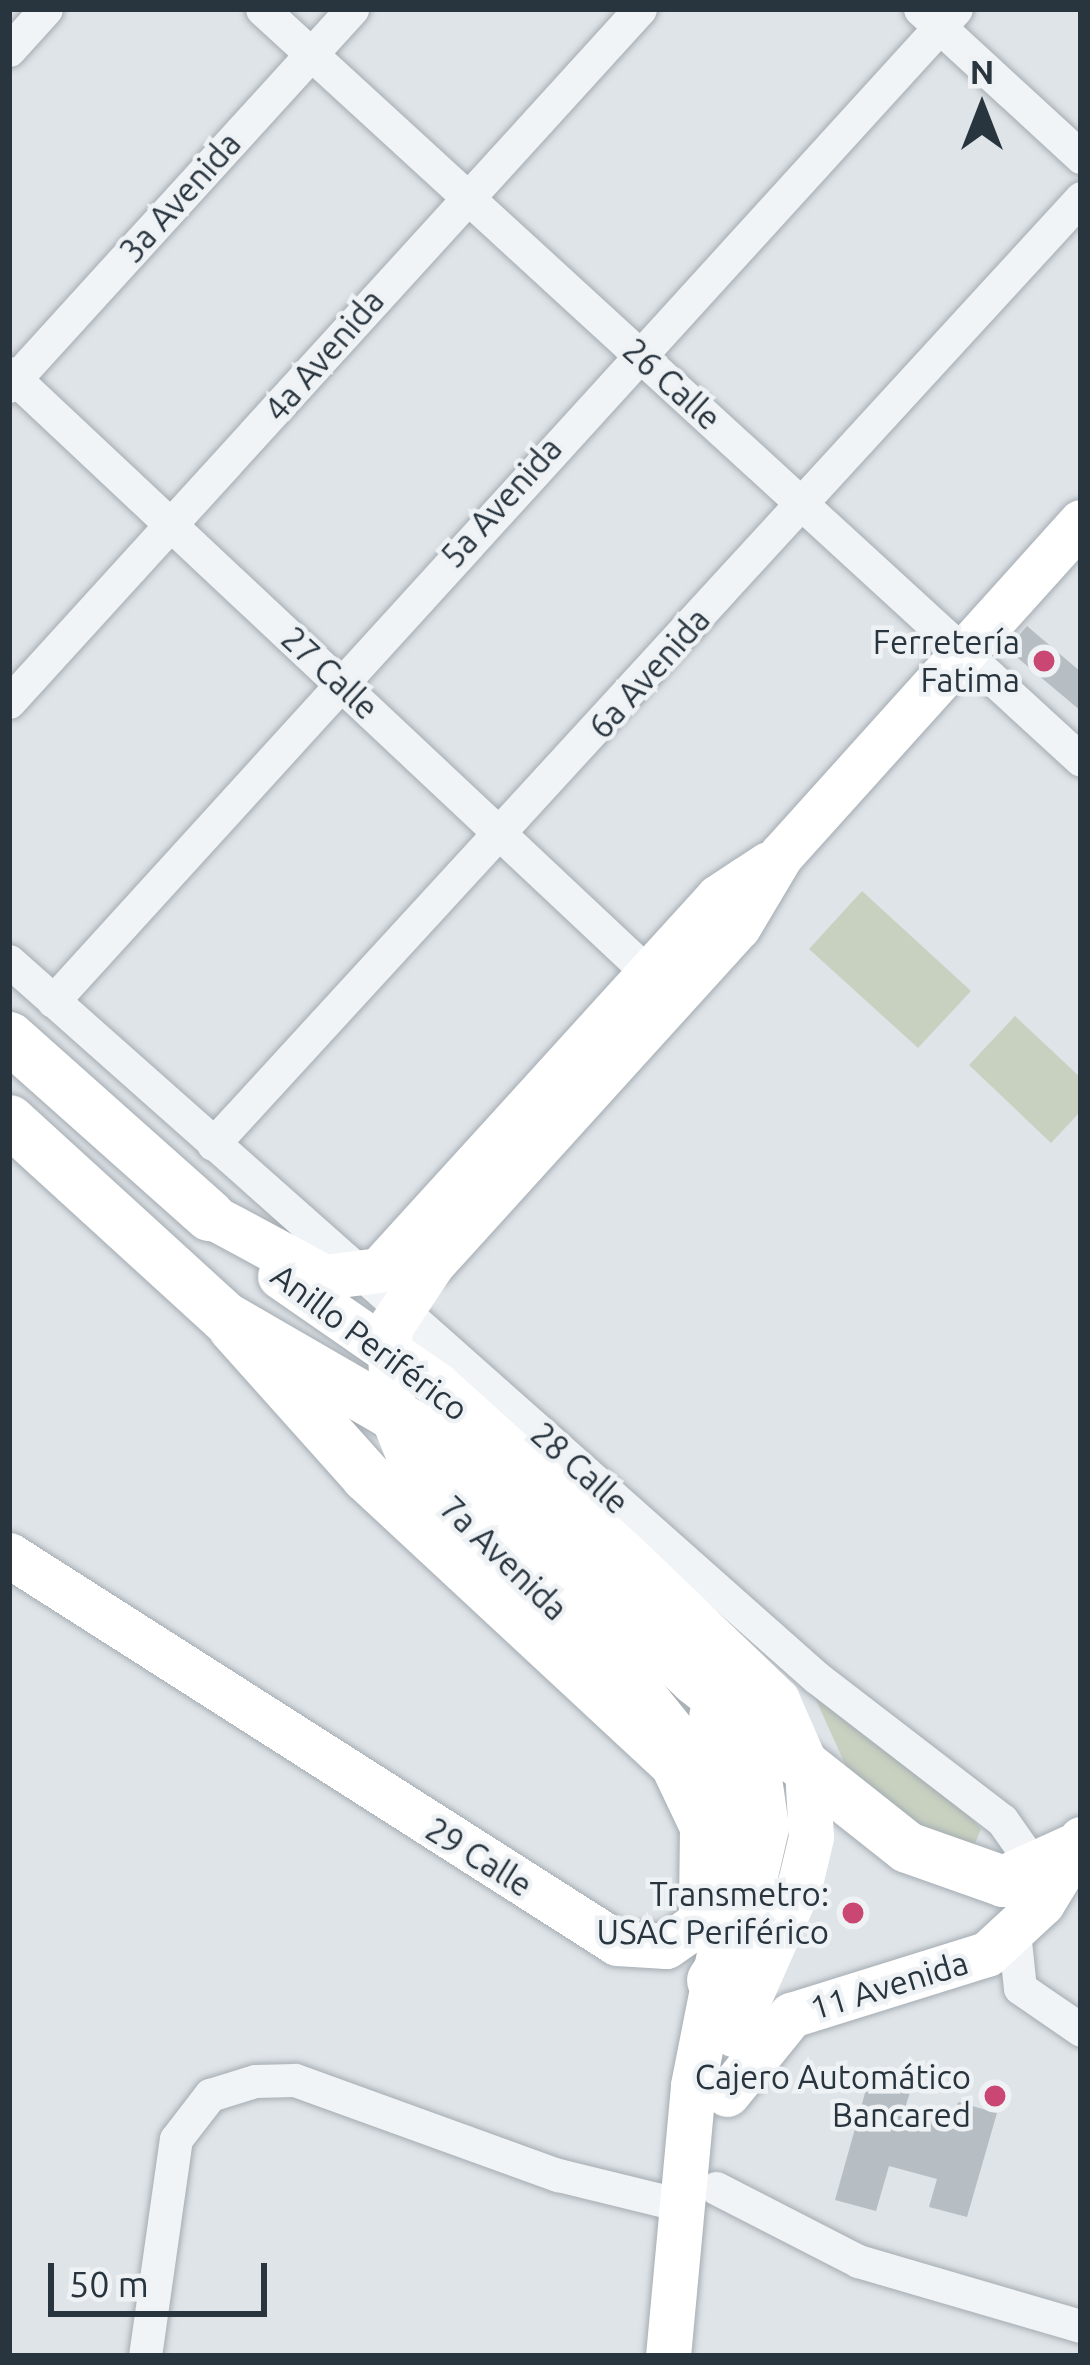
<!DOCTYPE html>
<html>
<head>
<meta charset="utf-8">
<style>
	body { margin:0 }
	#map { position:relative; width:1090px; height:2365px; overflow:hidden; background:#dfe4e8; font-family:Ubuntu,sans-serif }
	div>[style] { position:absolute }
	.green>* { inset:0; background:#c8d1c0 }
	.building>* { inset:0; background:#b6bec4 }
	.roads { filter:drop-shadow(0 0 3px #a4acb2) drop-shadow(0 0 3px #a4acb2) }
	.street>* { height:33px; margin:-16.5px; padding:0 16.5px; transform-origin:16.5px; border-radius:16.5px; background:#f1f4f6 }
	.secondary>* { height:45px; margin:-22.5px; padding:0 22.5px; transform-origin:22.5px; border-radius:22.5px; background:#fff }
	.primary>* { height:51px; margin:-25.5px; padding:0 25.5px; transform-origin:25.5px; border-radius:25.5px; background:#fff }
	.secondary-bridge>* { height:45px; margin:-22.5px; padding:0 22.5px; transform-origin:22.5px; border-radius:22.5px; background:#fff }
	.dots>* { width:33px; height:33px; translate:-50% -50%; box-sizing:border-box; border:6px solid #eef2f5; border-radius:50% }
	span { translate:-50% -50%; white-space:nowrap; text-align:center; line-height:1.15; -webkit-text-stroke:9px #eef2f5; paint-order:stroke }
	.street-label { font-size:33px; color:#28343e }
	.poi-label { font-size:33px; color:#28343e }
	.right { translate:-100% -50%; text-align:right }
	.frame { position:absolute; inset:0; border:12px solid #28343e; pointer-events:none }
	.north { position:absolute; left:922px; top:48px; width:120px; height:120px; -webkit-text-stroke:9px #eef2f5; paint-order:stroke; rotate:0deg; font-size:33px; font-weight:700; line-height:48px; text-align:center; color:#28343e }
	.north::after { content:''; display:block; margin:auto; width:42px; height:54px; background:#28343e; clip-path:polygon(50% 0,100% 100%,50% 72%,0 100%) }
	.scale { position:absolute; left:48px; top:2263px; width:219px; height:54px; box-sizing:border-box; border:6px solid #28343e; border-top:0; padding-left:15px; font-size:36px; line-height:42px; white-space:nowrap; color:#28343e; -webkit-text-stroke:9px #eef2f5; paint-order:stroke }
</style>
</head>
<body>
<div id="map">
	<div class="green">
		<i style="clip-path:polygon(862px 891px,971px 991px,918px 1048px,809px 949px)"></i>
		<i style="clip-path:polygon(1015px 1016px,1081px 1078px,1081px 1111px,1051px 1143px,969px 1065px)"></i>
		<i style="clip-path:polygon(787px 1668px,946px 1791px,981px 1829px,974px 1846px,933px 1834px,850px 1775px,816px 1700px)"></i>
	</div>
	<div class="building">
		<i style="clip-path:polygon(1027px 626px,1081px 672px,1081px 711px,1007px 649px)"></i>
		<i style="clip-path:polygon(870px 2075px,912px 2086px,906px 2105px,954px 2119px,958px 2102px,997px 2113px,967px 2217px,929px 2207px,937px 2179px,889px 2166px,876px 2211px,835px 2200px)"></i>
	</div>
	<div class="roads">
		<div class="street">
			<i style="left:262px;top:9px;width:1111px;rotate:42.52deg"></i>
			<i style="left:920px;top:9px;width:219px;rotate:42.6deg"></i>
			<i style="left:9px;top:50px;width:55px;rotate:-47.9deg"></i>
			<i style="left:9px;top:373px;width:879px;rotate:43.2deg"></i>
			<i style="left:9px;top:386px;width:510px;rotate:-47.7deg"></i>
			<i style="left:9px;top:702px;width:937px;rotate:-47.68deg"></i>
			<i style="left:9px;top:961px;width:1079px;rotate:41.58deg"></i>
			<i style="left:816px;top:1677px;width:235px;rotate:37.6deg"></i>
			<i style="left:1002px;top:1820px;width:37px;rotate:55deg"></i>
			<i style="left:1023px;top:1850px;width:31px;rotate:97deg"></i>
			<i style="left:53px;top:1001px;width:1341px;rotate:-47.69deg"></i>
			<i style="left:213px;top:1144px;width:1284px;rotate:-47.46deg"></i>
			<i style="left:1014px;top:1932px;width:56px;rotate:83.9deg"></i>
			<i style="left:1020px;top:1988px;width:74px;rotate:34.5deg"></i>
			<i style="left:716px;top:2188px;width:160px;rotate:27.2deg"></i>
			<i style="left:858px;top:2261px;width:232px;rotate:16.3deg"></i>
			<i style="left:145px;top:2356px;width:219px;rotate:-81.9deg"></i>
			<i style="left:176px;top:2139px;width:56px;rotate:-52.3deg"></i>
			<i style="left:210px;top:2095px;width:47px;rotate:-17.3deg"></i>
			<i style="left:255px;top:2081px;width:40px;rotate:-1.4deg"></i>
			<i style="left:295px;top:2080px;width:280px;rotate:19.9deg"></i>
			<i style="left:558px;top:2175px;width:131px;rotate:13.7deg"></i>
		</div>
		<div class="secondary">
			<i style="left:209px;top:1215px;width:131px;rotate:28.3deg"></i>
			<i style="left:324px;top:1277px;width:55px;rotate:-7.3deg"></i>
			<i style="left:379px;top:1270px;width:504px;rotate:-47.73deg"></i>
			<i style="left:718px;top:897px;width:60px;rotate:-33.4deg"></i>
			<i style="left:432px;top:1264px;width:455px;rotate:-47.8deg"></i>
			<i style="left:738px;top:927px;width:84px;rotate:-59.2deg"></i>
			<i style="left:781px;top:855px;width:448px;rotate:-48deg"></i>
			<i style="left:280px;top:1276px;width:190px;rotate:34.7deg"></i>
			<i style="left:436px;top:1384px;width:257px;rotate:42deg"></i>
			<i style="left:483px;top:1545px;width:202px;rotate:40deg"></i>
			<i style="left:9px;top:1555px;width:721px;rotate:32.54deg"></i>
			<i style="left:617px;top:1943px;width:49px;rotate:3.5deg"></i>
			<i style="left:666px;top:1946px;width:38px;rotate:-35deg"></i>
			<i style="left:697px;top:1924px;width:50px;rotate:-63.9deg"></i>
			<i style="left:719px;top:1879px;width:88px;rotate:-88.7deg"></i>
			<i style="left:721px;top:1791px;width:167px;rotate:-128.9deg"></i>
			<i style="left:727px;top:2094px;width:102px;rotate:-51deg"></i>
			<i style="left:791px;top:2015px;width:205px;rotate:-17.3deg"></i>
			<i style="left:987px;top:1954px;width:75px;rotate:-42.8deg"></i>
			<i style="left:1042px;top:1903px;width:75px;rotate:-58.6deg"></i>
			<i style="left:668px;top:2356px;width:272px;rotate:-84.7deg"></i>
			<i style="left:693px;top:2085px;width:145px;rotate:-78.8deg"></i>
		</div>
		<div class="primary">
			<i style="left:9px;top:1037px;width:268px;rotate:41.7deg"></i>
			<i style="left:9px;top:1120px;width:292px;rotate:42.4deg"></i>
			<i style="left:225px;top:1317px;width:245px;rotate:30.1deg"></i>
			<i style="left:437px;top:1440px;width:352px;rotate:42.8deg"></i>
			<i style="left:695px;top:1679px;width:270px;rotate:38.4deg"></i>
			<i style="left:907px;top:1847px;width:102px;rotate:19.5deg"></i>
			<i style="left:1003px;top:1881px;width:75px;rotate:-24.5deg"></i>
			<i style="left:233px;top:1327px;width:200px;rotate:48.2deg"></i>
			<i style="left:366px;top:1476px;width:422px;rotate:42.9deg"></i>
			<i style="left:675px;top:1763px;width:70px;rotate:64.5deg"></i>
			<i style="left:705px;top:1826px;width:86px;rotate:90.7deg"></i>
			<i style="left:712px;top:1980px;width:43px;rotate:-56.3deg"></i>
			<i style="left:736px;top:1944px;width:120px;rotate:-77deg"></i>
			<i style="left:763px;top:1827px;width:57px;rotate:-98.1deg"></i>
			<i style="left:755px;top:1771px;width:69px;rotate:-126.2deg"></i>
		</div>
	</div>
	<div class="secondary-bridge">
		<i style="left:432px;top:1264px;width:78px;rotate:123.5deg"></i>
		<i style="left:389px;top:1329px;width:88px;rotate:87.4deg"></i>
		<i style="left:393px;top:1417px;width:43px;rotate:68.2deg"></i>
		<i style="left:409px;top:1457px;width:115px;rotate:49.9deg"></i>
		<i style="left:627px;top:1556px;width:208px;rotate:43.8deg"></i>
		<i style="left:777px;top:1700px;width:74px;rotate:66.2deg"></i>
		<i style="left:807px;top:1768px;width:69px;rotate:86.7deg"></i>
		<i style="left:811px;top:1837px;width:47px;rotate:103.4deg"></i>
		<i style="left:800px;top:1883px;width:165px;rotate:113.9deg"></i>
	</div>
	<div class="dots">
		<i style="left:1044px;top:661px;background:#c94772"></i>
		<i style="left:853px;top:1913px;background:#c94772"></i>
		<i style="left:995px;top:2096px;background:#c94772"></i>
	</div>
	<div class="street-label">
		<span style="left:180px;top:197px;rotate:-48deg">3a Avenida</span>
		<span style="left:324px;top:355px;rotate:-49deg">4a Avenida</span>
		<span style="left:672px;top:384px;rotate:42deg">26 Calle</span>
		<span style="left:501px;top:502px;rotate:-48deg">5a Avenida</span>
		<span style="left:330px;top:673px;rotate:43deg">27 Calle</span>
		<span style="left:649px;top:673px;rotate:-48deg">6a Avenida</span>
		<span style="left:370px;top:1342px;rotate:37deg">Anillo Periférico</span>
		<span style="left:580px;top:1468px;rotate:42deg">28 Calle</span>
		<span style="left:504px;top:1558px;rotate:44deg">7a Avenida</span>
		<span style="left:479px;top:1857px;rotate:32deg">29 Calle</span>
		<span style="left:889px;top:1985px;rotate:-17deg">11 Avenida</span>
	</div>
	<div class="poi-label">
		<span class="right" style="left:1020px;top:661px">Ferretería<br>Fatima</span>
		<span class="right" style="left:829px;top:1913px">Transmetro:<br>USAC Periférico</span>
		<span class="right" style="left:971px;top:2096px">Cajero Automático<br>Bancared</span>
	</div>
	<div class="frame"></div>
	<div class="north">N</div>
	<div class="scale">50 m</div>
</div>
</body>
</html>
